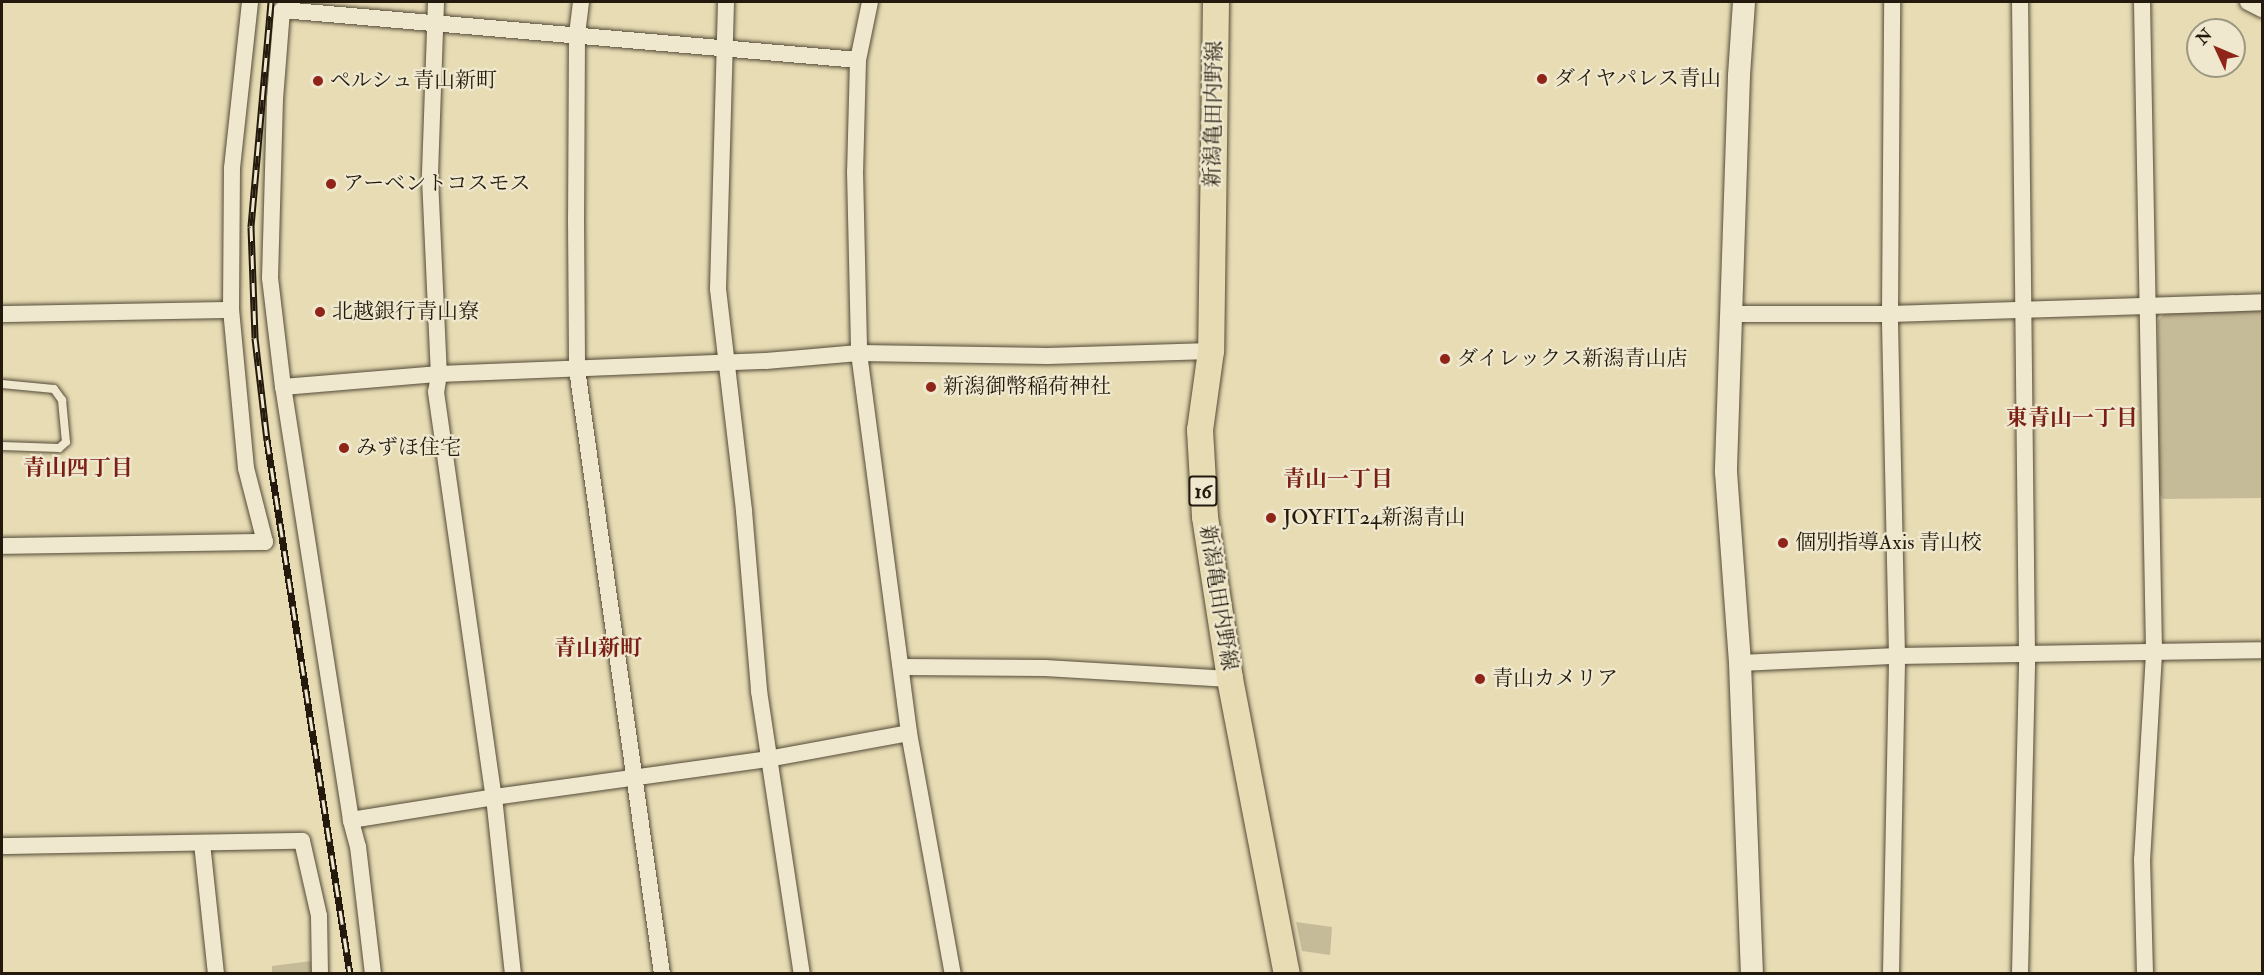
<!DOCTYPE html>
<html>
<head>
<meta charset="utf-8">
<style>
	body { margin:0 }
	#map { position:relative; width:2264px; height:975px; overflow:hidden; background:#e7dcb4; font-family:"IM FELL Double Pica","Noto Serif JP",serif }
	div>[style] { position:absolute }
	.green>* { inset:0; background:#c6bb98 }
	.roads { filter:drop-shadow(0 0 2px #544a37) drop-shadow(0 0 2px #544a37) }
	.lane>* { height:8px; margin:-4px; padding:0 4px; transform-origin:4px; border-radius:4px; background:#efe8ce }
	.street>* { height:16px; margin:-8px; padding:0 8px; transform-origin:8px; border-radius:8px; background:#efe8ce }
	.secondary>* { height:22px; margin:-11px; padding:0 11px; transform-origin:11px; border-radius:11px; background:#efe8ce }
	.primary>* { height:26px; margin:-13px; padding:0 13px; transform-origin:13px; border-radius:13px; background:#e7dcb4 }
	.rail>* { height:7px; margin-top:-3.5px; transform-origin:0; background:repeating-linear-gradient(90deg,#efe8ce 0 14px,#231a0d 0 28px); box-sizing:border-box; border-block:2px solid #231a0d }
	.dots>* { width:16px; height:16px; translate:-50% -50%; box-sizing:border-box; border:3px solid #efe8ce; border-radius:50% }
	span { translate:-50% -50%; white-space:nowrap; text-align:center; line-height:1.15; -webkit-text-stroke:4.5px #efe8ce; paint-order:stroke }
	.shield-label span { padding:2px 4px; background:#efe8ce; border:2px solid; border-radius:4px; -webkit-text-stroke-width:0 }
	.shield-label { font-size:20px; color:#231a0d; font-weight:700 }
	.poi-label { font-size:21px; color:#231a0d }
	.left { translate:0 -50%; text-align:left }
	.street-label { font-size:21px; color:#231a0d }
	.neighbourhood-label { font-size:22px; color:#7a1f14; font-weight:700 }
	.frame { position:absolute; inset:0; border:3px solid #231a0d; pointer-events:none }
	.north { position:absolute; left:2186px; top:18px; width:60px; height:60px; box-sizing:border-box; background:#efe8ce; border:2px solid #9d9681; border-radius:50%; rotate:314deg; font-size:16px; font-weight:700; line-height:24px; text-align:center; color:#231a0d }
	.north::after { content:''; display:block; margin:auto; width:21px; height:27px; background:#8f2418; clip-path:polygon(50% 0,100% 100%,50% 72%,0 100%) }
</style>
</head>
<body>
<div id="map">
	<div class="green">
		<i style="clip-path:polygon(2259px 307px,2262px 310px,2262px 498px,2163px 499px,2158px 491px,2158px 321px,2167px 310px)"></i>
		<i style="clip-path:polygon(1296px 922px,1332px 927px,1330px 955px,1302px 951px)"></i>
		<i style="clip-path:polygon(311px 961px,311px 973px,272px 973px,272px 966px)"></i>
	</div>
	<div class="roads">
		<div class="lane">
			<i style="left:2px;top:384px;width:52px;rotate:5.5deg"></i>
			<i style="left:54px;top:389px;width:14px;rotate:54deg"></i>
			<i style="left:62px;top:400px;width:42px;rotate:84.6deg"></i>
			<i style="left:66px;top:442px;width:9px;rotate:139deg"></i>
			<i style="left:59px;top:448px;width:57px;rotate:-178deg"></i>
		</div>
		<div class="street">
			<i style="left:436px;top:2px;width:176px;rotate:92deg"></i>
			<i style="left:430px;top:178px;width:196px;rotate:87.4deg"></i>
			<i style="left:439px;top:374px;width:18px;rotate:99deg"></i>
			<i style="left:436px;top:392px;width:409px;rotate:81.9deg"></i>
			<i style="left:494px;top:797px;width:178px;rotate:83.9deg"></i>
			<i style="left:581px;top:2px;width:34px;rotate:97deg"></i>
			<i style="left:577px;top:36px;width:182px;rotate:90.3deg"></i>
			<i style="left:576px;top:218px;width:151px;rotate:89.6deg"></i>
			<i style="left:577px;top:369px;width:611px;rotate:82deg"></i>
			<i style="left:726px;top:2px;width:287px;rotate:91.6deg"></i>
			<i style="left:718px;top:289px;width:224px;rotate:83.3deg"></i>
			<i style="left:744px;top:511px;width:181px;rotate:85.2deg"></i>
			<i style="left:759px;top:691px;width:286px;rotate:81.4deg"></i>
			<i style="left:870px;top:2px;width:59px;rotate:101.7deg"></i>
			<i style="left:858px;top:60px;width:111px;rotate:91.5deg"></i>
			<i style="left:855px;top:171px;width:182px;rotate:88.7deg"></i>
			<i style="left:859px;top:353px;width:383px;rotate:82.5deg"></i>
			<i style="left:909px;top:733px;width:245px;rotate:79.7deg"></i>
			<i style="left:2142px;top:2px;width:651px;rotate:88.94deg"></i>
			<i style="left:2154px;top:653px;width:206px;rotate:93.3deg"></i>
			<i style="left:2142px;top:859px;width:115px;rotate:88.5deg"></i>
			<i style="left:2248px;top:2px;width:16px;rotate:27deg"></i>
			<i style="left:2px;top:314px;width:229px;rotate:-1deg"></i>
			<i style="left:1732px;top:314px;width:158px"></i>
			<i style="left:1890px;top:314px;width:372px;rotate:-1.8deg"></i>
			<i style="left:283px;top:387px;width:157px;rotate:-4.8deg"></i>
			<i style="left:439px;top:374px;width:327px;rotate:-2.3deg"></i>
			<i style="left:766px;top:361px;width:93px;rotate:-4.9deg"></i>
			<i style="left:859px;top:353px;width:189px;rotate:0.9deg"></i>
			<i style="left:1048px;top:356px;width:163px;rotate:-1.8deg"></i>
			<i style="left:2px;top:546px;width:263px;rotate:-0.9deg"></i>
			<i style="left:265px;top:542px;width:76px;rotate:-104.4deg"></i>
			<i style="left:246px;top:468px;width:159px;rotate:-95.4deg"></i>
			<i style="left:231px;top:310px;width:142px;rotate:-89.6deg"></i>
			<i style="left:232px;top:168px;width:167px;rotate:-83.8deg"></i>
			<i style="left:1740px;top:663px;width:157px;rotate:-2.6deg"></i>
			<i style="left:1897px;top:656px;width:365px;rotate:-0.9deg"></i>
			<i style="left:902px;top:667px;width:143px;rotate:0.4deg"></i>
			<i style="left:1045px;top:668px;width:185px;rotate:3.4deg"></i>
			<i style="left:351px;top:820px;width:145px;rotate:-9.1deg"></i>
			<i style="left:494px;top:797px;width:277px;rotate:-7.9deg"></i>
			<i style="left:768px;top:759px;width:143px;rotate:-10.4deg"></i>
			<i style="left:202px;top:843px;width:132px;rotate:83.9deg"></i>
			<i style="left:2px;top:846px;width:300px;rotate:-1deg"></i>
			<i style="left:302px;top:841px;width:77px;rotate:77.2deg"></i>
			<i style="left:319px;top:916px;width:58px;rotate:89deg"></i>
			<i style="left:373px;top:974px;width:128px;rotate:-96.7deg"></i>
			<i style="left:358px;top:847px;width:28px;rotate:-105deg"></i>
			<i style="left:351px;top:820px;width:438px;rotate:-98.9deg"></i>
			<i style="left:283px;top:387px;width:110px;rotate:-96.8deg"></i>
			<i style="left:270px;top:278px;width:179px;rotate:-88.4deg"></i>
			<i style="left:275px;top:99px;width:89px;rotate:-85.5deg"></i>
			<i style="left:282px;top:10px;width:578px;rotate:4.96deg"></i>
			<i style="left:1891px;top:974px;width:318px;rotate:-88.9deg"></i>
			<i style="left:1897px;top:656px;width:342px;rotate:-91.2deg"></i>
			<i style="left:1890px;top:314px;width:312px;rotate:-89.6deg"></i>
			<i style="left:2020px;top:974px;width:319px;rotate:-88.7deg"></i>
			<i style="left:2027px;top:655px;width:653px;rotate:-90.61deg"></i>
		</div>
		<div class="secondary">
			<i style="left:1744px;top:2px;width:74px;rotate:93.9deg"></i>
			<i style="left:1739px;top:76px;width:396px;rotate:91.9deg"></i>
			<i style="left:1726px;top:472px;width:192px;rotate:85.8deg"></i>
			<i style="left:1740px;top:663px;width:311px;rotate:87.8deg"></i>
		</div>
		<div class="primary">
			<i style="left:1216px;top:2px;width:349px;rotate:90.8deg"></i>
			<i style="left:1211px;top:351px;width:80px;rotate:97.9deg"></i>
			<i style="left:1200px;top:430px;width:87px;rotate:86.7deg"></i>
			<i style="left:1205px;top:517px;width:164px;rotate:81.2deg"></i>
			<i style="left:1230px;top:679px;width:300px;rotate:79.1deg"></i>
		</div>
	</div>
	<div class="rail">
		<i style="left:271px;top:2px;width:226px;rotate:95.1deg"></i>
		<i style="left:251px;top:227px;width:111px;rotate:87.9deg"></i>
		<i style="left:255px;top:338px;width:103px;rotate:83.3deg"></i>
		<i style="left:267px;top:440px;width:540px;rotate:81.17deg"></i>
	</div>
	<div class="dots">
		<i style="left:1542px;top:79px;background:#8f2418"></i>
		<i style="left:318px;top:81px;background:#8f2418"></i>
		<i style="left:331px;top:184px;background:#8f2418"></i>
		<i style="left:320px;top:312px;background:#8f2418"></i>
		<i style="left:1445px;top:359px;background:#8f2418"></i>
		<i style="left:931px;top:387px;background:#8f2418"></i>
		<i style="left:344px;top:448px;background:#8f2418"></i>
		<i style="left:1271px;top:518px;background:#8f2418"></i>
		<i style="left:1783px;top:543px;background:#8f2418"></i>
		<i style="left:1480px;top:679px;background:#8f2418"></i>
	</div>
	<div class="shield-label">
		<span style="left:1203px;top:491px">16</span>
	</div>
	<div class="poi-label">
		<span class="left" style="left:1554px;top:79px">ダイヤパレス青山</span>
		<span class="left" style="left:330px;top:81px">ペルシュ青山新町</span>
		<span class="left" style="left:343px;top:184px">アーベントコスモス</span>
		<span class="left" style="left:332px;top:312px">北越銀行青山寮</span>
		<span class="left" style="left:1457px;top:359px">ダイレックス新潟青山店</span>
		<span class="left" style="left:943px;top:387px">新潟御幣稲荷神社</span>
		<span class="left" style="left:356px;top:448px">みずほ住宅</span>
		<span class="left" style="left:1283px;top:518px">JOYFIT24新潟青山</span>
		<span class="left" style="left:1795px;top:543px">個別指導Axis 青山校</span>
		<span class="left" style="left:1492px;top:679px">青山カメリア</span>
	</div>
	<div class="street-label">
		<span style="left:1214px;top:114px;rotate:-89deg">新潟亀田内野線</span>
		<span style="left:1218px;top:598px;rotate:81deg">新潟亀田内野線</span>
	</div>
	<div class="neighbourhood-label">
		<span style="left:2072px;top:419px">東青山一丁目</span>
		<span style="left:78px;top:469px">青山四丁目</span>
		<span style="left:1338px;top:480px">青山一丁目</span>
		<span style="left:598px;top:649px">青山新町</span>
	</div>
	<div class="frame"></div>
	<div class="north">N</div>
</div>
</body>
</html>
